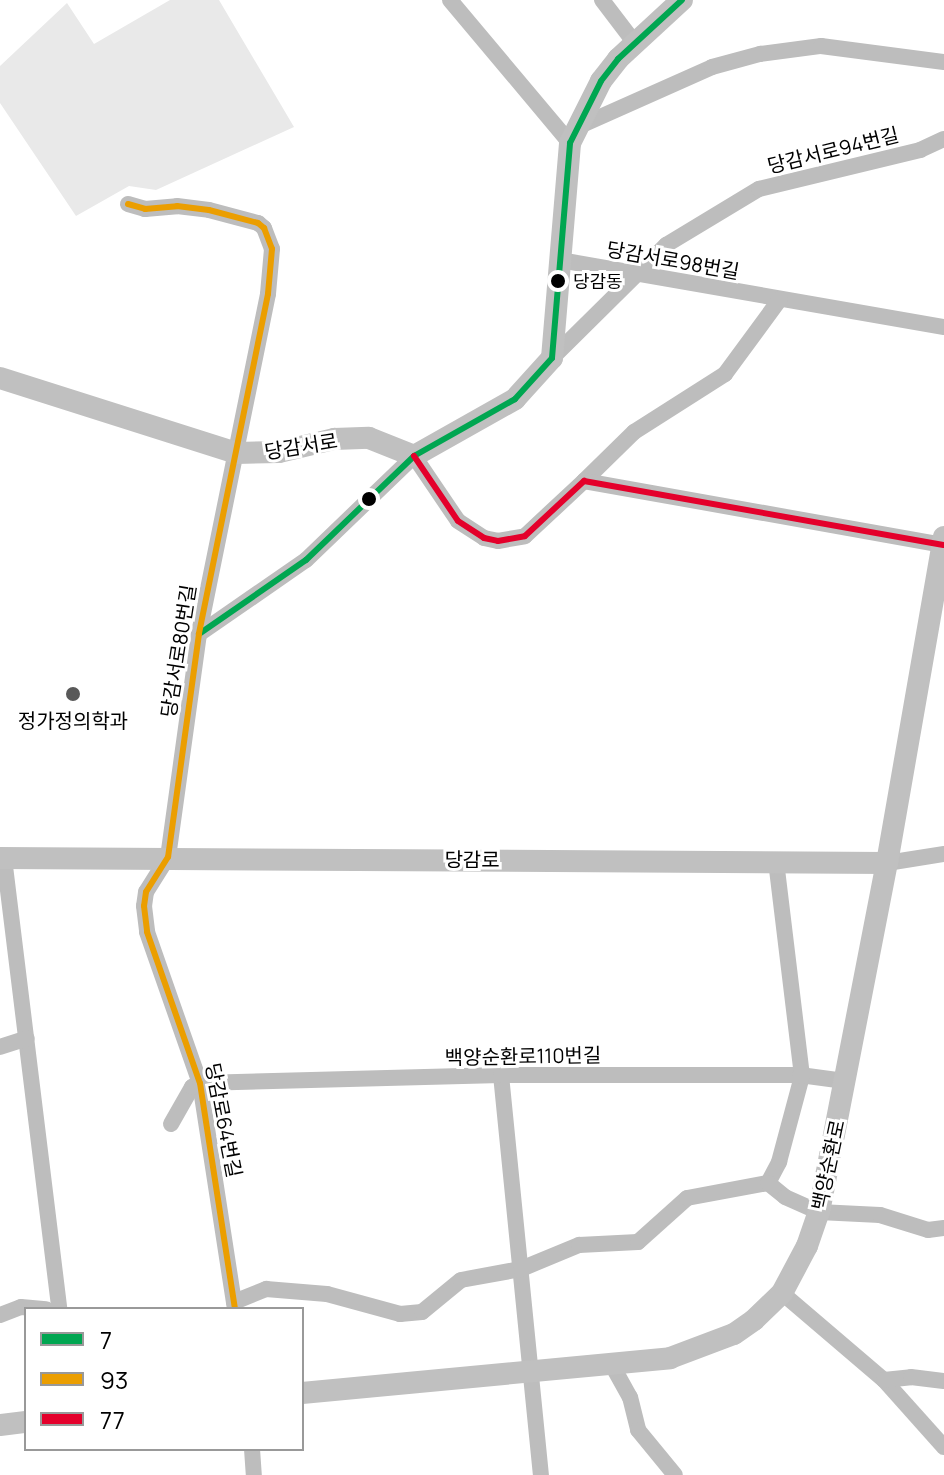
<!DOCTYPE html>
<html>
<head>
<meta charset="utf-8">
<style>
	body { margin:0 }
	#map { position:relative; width:944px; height:1475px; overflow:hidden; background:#fff; font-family:Manrope,"Noto Sans KR",sans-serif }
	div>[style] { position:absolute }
	.green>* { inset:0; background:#e9e9e9 }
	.street>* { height:16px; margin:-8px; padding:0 8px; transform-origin:8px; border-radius:8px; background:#bdbdbd }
	.secondary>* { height:22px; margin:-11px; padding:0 11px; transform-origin:11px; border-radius:11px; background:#c0c0c0 }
	.bus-1>* { height:6px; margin:-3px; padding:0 3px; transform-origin:3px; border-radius:3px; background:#00a651 }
	.bus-2>* { height:6px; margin:-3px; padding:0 3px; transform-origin:3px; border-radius:3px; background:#eb9e00 }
	.bus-3>* { height:6px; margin:-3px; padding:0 3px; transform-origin:3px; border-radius:3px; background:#e4002b }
	.dots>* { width:22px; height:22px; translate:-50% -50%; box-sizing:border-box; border:4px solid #fff; border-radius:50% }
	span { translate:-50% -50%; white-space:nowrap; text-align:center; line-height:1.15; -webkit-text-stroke:6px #fff; paint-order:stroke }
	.bus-label { font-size:18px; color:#000 }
	.left { translate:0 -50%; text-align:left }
	.street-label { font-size:20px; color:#000 }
	.poi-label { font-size:20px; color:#000 }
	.legend { position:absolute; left:24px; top:1307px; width:280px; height:144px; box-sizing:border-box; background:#fff; border:2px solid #999; margin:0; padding:10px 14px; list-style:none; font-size:24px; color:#000 }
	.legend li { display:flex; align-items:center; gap:16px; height:40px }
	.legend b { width:40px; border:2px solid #999 }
</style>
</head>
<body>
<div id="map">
	<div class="green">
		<i style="clip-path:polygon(170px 0,219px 0,294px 127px,156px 190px,129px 186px,76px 216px,0 103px,0 66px,67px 3px,94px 44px)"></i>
	</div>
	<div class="street">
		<i style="left:450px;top:0;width:187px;rotate:50deg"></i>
		<i style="left:602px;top:0;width:53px;rotate:52.7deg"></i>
		<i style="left:582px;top:125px;width:142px;rotate:-24deg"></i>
		<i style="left:712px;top:67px;width:50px;rotate:-15.2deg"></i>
		<i style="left:760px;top:54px;width:62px;rotate:-7.5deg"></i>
		<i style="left:821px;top:46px;width:124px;rotate:7.4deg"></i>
		<i style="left:128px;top:204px;width:18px;rotate:16deg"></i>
		<i style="left:145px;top:209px;width:32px;rotate:-5deg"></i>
		<i style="left:177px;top:206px;width:32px;rotate:7deg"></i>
		<i style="left:209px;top:210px;width:51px;rotate:14.9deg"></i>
		<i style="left:258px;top:223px;width:8px;rotate:40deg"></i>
		<i style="left:264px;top:228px;width:22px;rotate:69deg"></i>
		<i style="left:272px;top:249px;width:45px;rotate:95.1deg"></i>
		<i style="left:268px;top:294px;width:347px;rotate:101.5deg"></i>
		<i style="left:199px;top:634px;width:225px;rotate:97.9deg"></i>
		<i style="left:168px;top:857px;width:41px;rotate:122.2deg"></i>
		<i style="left:146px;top:892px;width:14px;rotate:98deg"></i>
		<i style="left:144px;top:906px;width:26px;rotate:83deg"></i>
		<i style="left:147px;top:932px;width:160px;rotate:70.7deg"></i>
		<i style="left:200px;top:1083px;width:229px;rotate:81.2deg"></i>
		<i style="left:560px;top:260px;width:390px;rotate:9.9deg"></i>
		<i style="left:552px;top:358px;width:161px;rotate:-44.7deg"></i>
		<i style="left:666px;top:245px;width:109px;rotate:-31.1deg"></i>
		<i style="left:759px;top:189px;width:166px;rotate:-13.6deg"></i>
		<i style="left:920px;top:150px;width:26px;rotate:-25deg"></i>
		<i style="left:584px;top:481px;width:70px;rotate:-44.4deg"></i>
		<i style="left:634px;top:432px;width:108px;rotate:-32.5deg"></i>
		<i style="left:725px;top:374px;width:93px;rotate:-53.7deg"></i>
		<i style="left:199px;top:634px;width:130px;rotate:-34.7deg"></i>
		<i style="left:306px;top:560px;width:150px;rotate:-43.9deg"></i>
		<i style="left:414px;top:456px;width:78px;rotate:55.9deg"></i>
		<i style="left:458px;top:521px;width:31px;rotate:33deg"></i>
		<i style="left:484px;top:538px;width:14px;rotate:12deg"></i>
		<i style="left:498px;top:541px;width:27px;rotate:-10deg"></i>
		<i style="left:525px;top:536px;width:81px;rotate:-43deg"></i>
		<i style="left:584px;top:481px;width:365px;rotate:10.1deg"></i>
		<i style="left:4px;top:858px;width:454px;rotate:83deg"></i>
		<i style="left:887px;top:863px;width:58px;rotate:-9deg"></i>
		<i style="left:0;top:1047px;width:28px;rotate:-18deg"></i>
		<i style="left:501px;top:1075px;width:402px;rotate:84.3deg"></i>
		<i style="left:171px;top:1124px;width:43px;rotate:-60.4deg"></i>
		<i style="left:192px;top:1087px;width:9px;rotate:-27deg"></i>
		<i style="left:200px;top:1083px;width:301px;rotate:-1.5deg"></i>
		<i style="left:501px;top:1075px;width:299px"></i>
		<i style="left:800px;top:1075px;width:45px;rotate:7.6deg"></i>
		<i style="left:768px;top:1183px;width:24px;rotate:-62deg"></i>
		<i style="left:779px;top:1162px;width:89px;rotate:-75deg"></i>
		<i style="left:802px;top:1076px;width:216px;rotate:-96.9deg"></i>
		<i style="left:782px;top:1293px;width:134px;rotate:40.5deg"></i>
		<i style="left:884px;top:1380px;width:90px;rotate:48.2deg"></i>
		<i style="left:234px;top:1302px;width:35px;rotate:-22deg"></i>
		<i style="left:266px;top:1289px;width:61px;rotate:4.7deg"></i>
		<i style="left:327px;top:1294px;width:76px;rotate:15.3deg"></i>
		<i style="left:400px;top:1314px;width:22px;rotate:-5deg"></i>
		<i style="left:422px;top:1312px;width:50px;rotate:-39.4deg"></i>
		<i style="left:461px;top:1280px;width:61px;rotate:-10.4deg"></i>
		<i style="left:521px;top:1269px;width:63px;rotate:-22.5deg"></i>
		<i style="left:579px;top:1245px;width:59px;rotate:-2.9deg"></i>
		<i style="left:638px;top:1242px;width:66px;rotate:-41.9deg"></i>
		<i style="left:687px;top:1198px;width:82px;rotate:-10.5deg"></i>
		<i style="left:768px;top:1183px;width:22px;rotate:39deg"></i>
		<i style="left:785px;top:1197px;width:37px;rotate:24deg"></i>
		<i style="left:819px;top:1212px;width:61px;rotate:2.8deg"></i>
		<i style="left:880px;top:1215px;width:50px;rotate:17.4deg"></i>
		<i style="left:928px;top:1230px;width:16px;rotate:-7deg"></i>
		<i style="left:0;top:1315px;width:22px;rotate:-21deg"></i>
		<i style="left:21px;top:1307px;width:25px;rotate:5deg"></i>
		<i style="left:612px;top:1365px;width:37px;rotate:61deg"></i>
		<i style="left:630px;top:1397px;width:34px;rotate:76deg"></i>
		<i style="left:638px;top:1430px;width:58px;rotate:50.6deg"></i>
		<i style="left:884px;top:1380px;width:27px;rotate:-6deg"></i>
		<i style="left:911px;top:1377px;width:33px;rotate:7deg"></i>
		<i style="left:252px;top:1449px;width:26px;rotate:86deg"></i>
	</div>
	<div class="secondary">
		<i style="left:0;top:378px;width:248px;rotate:17.6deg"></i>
		<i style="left:236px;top:453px;width:43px;rotate:-1.3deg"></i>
		<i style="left:279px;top:452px;width:57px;rotate:-13.3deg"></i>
		<i style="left:334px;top:439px;width:35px;rotate:-2deg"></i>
		<i style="left:369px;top:438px;width:48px;rotate:21.8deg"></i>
		<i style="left:414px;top:456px;width:116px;rotate:-29.4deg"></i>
		<i style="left:515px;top:399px;width:55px;rotate:-47.9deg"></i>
		<i style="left:552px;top:358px;width:216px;rotate:-85.2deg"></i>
		<i style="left:570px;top:143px;width:69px;rotate:-63.4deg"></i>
		<i style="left:601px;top:81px;width:28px;rotate:-52deg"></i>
		<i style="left:618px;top:59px;width:87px;rotate:-42.7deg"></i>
		<i style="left:0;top:858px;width:887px;rotate:0.32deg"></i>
		<i style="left:302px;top:1393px;width:370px;rotate:-5.4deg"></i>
		<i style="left:670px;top:1358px;width:68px;rotate:-20.6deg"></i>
		<i style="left:734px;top:1334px;width:24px;rotate:-35deg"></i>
		<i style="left:754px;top:1320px;width:39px;rotate:-44deg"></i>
		<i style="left:782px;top:1293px;width:53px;rotate:-62deg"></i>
		<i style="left:807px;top:1246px;width:36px;rotate:-71deg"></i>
		<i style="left:819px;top:1212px;width:356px;rotate:-79deg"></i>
		<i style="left:887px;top:863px;width:331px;rotate:-80.1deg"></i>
		<i style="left:0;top:1425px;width:26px;rotate:-7deg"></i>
	</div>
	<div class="bus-1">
		<i style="left:199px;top:634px;width:130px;rotate:-34.7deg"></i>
		<i style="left:306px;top:560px;width:150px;rotate:-43.9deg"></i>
		<i style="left:414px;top:456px;width:116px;rotate:-29.4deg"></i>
		<i style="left:515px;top:399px;width:55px;rotate:-47.9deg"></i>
		<i style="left:552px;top:358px;width:216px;rotate:-85.2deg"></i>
		<i style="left:570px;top:143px;width:69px;rotate:-63.4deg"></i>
		<i style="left:601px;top:81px;width:28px;rotate:-52deg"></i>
		<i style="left:618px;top:59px;width:87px;rotate:-42.7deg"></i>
	</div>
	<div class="bus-2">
		<i style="left:128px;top:204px;width:18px;rotate:16deg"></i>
		<i style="left:145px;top:209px;width:32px;rotate:-5deg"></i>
		<i style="left:177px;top:206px;width:32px;rotate:7deg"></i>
		<i style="left:209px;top:210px;width:51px;rotate:14.9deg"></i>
		<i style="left:258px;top:223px;width:8px;rotate:40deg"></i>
		<i style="left:264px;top:228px;width:22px;rotate:69deg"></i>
		<i style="left:272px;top:249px;width:45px;rotate:95.1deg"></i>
		<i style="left:268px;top:294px;width:347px;rotate:101.5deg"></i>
		<i style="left:199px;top:634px;width:225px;rotate:97.9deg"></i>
		<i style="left:168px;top:857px;width:41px;rotate:122.2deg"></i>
		<i style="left:146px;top:892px;width:14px;rotate:98deg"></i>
		<i style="left:144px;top:906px;width:26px;rotate:83deg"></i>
		<i style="left:147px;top:932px;width:160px;rotate:70.7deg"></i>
		<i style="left:200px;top:1083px;width:229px;rotate:81.2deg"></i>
	</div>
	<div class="bus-3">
		<i style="left:414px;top:456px;width:78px;rotate:55.9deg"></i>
		<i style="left:458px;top:521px;width:31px;rotate:33deg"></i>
		<i style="left:484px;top:538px;width:14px;rotate:12deg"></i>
		<i style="left:498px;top:541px;width:27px;rotate:-10deg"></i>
		<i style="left:525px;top:536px;width:81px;rotate:-43deg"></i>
		<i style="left:584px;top:481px;width:365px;rotate:10.1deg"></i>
	</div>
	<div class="dots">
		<i style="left:558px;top:281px;background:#000"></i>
		<i style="left:369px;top:499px;background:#000"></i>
		<i style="left:73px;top:694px;background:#595959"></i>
	</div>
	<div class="bus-label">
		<span class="left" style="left:573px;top:281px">당감동</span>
	</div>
	<div class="street-label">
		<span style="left:833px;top:150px;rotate:-14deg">당감서로94번길</span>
		<span style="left:673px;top:260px;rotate:10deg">당감서로98번길</span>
		<span style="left:301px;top:446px;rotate:-9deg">당감서로</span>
		<span style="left:178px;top:651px;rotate:-81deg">당감서로80번길</span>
		<span style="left:472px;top:859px">당감로</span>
		<span style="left:523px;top:1056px;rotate:-1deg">백양순환로110번길</span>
		<span style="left:224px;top:1120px;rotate:79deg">당감로64번길</span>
		<span style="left:828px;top:1165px;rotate:-78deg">백양순환로</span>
	</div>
	<div class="poi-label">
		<span style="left:73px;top:720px">정가정의학과</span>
	</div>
	<ul class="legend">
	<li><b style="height:10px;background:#00a651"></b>7</li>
	<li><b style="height:10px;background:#eb9e00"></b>93</li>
	<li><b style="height:10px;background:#e4002b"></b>77</li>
	</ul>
</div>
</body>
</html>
